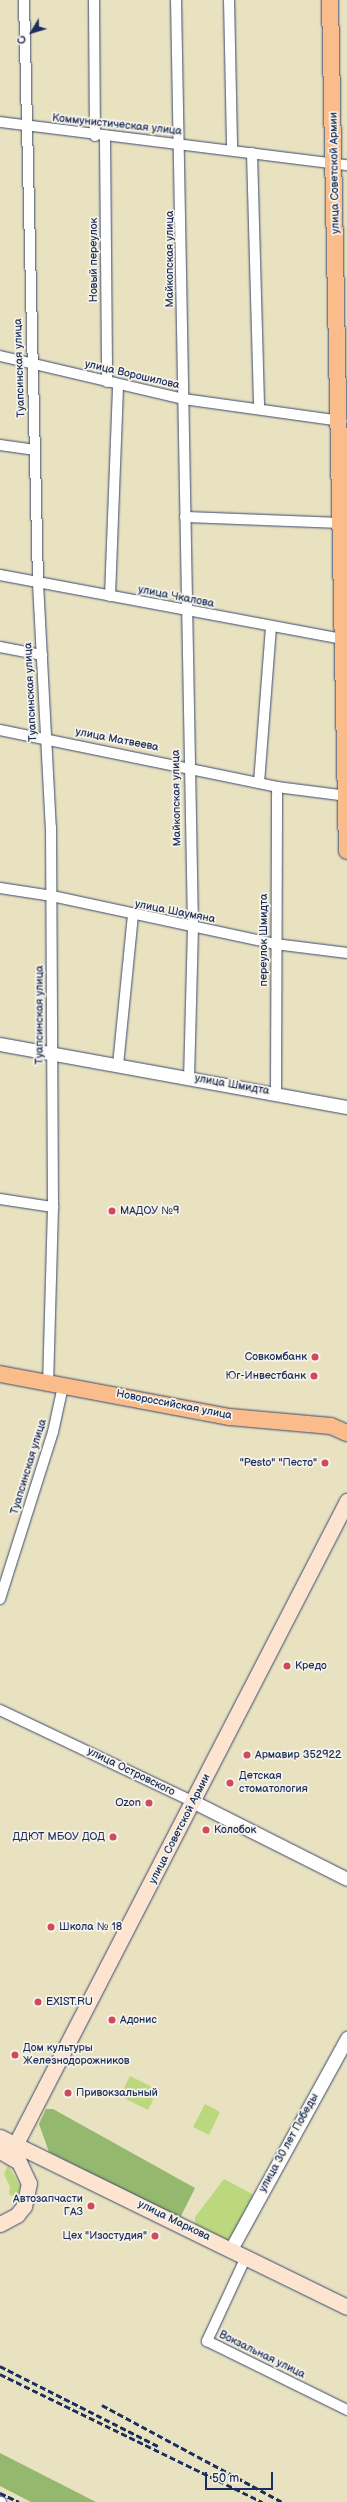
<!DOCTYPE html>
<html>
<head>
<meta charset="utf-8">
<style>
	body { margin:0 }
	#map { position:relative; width:347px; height:2502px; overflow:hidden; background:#e9e2c1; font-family:"Balsamiq Sans",sans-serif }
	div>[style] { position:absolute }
	.green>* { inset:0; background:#bbd87e }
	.forest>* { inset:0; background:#94b86d }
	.roads { filter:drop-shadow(0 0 1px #3a4a6d) drop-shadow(0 0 1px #3a4a6d) }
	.minor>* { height:10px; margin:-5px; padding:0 5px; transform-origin:5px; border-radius:5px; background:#fff }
	.tertiary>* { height:13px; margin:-6.5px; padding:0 6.5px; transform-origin:6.5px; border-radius:6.5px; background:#fff }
	.secondary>* { height:15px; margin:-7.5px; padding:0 7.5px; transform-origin:7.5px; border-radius:7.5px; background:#fde4d0 }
	.primary>* { height:16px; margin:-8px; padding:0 8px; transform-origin:8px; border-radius:8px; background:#f9bc8a }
	.rail>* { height:2.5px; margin-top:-1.25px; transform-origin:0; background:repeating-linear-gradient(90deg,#1b2f5e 0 6px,transparent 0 9px) }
	.dots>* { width:11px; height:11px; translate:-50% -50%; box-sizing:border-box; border:2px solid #f7f3e8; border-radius:50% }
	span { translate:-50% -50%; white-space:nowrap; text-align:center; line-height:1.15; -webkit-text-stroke:3.5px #f7f3e8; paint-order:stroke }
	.street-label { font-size:11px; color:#1b2f5e }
	.poi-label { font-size:11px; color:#1b2f5e }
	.left { translate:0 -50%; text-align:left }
	.right { translate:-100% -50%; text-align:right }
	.north { position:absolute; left:12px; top:12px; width:40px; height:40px; -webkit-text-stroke:3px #f7f3e8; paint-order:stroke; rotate:232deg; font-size:11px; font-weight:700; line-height:16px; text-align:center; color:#1b2f5e }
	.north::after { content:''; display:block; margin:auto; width:14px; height:18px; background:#1b2f5e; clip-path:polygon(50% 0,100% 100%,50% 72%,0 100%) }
	.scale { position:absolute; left:205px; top:2472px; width:68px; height:18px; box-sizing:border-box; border:2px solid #1b2f5e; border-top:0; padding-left:5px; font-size:12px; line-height:14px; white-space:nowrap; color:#1b2f5e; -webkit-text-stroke:3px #f7f3e8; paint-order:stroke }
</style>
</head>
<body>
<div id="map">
	<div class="green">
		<i style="clip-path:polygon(130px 2076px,158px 2090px,148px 2110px,120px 2096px)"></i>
		<i style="clip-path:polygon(205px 2104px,220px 2112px,209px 2135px,193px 2127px)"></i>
		<i style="clip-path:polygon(8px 2165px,20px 2186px,17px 2198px,9px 2194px,10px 2187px,4px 2174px)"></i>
		<i style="clip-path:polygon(224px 2179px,254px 2195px,232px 2239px,224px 2242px,195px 2227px,195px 2217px)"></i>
	</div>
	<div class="forest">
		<i style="clip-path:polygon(46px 2109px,53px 2109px,195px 2188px,180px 2218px,49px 2152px,39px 2124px)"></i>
		<i style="clip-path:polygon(0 2453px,96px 2502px,31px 2502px,0 2486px)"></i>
	</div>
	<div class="roads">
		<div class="minor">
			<i style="left:24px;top:0;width:583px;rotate:88.62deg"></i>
			<i style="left:38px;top:583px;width:244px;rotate:87deg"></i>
			<i style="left:51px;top:827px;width:380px;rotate:89.7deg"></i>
			<i style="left:53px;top:1207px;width:176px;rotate:91.6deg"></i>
			<i style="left:94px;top:0;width:136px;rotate:89.6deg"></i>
			<i style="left:176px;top:0;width:927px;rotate:88.95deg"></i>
			<i style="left:193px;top:927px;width:151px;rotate:91.5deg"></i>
			<i style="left:229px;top:0;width:149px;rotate:88.8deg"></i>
			<i style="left:0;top:122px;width:350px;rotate:7.1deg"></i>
			<i style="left:105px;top:138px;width:244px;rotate:89.5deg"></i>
			<i style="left:252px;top:153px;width:256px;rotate:88.4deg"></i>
			<i style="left:0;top:356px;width:188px;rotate:13.2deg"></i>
			<i style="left:183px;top:399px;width:160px;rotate:7.9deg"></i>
			<i style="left:0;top:445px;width:34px;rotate:8deg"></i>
			<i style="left:185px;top:517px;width:157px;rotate:2.2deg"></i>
			<i style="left:0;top:575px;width:353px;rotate:10.6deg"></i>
			<i style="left:110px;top:596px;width:210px;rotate:-87.8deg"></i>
			<i style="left:0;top:647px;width:43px;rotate:10.8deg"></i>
			<i style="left:0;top:730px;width:283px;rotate:11.6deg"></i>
			<i style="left:277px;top:787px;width:71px;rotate:7.3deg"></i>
			<i style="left:259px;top:783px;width:156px;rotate:-85.6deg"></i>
			<i style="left:0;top:888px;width:53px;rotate:8.7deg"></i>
			<i style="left:52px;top:896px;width:228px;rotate:12.1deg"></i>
			<i style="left:275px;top:944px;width:73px;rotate:7.1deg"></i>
			<i style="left:118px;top:1065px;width:150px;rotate:-84.3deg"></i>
			<i style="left:276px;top:1093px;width:306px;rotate:-89.8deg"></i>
			<i style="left:0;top:1199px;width:54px;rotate:8.6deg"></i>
			<i style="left:0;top:1599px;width:175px;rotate:-72.4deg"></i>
			<i style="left:53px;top:1432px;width:47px;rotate:-77.7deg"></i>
			<i style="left:0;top:1710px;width:215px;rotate:25.4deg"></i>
			<i style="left:246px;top:2257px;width:93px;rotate:114.9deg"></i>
			<i style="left:207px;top:2341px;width:156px;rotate:26.2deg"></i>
			<i style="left:0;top:2502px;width:1px"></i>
		</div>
		<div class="tertiary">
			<i style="left:0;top:1044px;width:353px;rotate:10.3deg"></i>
			<i style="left:194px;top:1802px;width:171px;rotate:26.7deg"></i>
			<i style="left:231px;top:2249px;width:241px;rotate:-61.2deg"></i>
		</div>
		<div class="secondary">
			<i style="left:0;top:2137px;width:386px;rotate:26.1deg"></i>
			<i style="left:0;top:2151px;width:22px;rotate:30deg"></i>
			<i style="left:19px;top:2162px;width:23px;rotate:65deg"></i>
			<i style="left:29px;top:2183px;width:24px;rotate:102deg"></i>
			<i style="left:24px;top:2206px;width:11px;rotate:128deg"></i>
			<i style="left:17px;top:2215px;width:19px;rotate:152deg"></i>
			<i style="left:10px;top:2155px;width:736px;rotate:-62.74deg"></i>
		</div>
		<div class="primary">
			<i style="left:330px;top:0;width:851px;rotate:88.86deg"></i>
			<i style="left:0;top:1374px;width:234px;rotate:10.6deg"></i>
			<i style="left:230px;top:1417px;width:101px;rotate:5.1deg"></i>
			<i style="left:331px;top:1426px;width:17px;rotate:24deg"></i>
		</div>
	</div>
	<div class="rail">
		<i style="left:0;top:2366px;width:179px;rotate:26.9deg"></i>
		<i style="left:0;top:2374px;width:292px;rotate:26deg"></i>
		<i style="left:102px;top:2405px;width:204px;rotate:28.3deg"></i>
		<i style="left:0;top:2493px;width:21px;rotate:25deg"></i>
	</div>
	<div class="dots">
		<i style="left:112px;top:1211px;background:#d1495b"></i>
		<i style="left:315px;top:1357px;background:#d1495b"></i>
		<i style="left:314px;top:1376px;background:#d1495b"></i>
		<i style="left:325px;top:1463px;background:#d1495b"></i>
		<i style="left:287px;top:1666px;background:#d1495b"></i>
		<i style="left:247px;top:1755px;background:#d1495b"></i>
		<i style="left:230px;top:1783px;background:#d1495b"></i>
		<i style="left:149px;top:1803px;background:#d1495b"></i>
		<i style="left:206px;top:1830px;background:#d1495b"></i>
		<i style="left:113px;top:1837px;background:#d1495b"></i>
		<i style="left:51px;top:1927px;background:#d1495b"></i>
		<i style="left:38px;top:2002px;background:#d1495b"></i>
		<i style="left:112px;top:2020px;background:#d1495b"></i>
		<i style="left:15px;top:2055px;background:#d1495b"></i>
		<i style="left:68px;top:2093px;background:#d1495b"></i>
		<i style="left:91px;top:2206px;background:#d1495b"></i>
		<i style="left:155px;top:2236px;background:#d1495b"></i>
	</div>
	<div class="street-label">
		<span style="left:117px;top:125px;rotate:6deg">Коммунистическая улица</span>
		<span style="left:335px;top:173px;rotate:-91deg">улица Советской Армии</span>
		<span style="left:170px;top:259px;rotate:-90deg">Майкопская улица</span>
		<span style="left:94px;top:260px;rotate:-90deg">Новый переулок</span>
		<span style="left:20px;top:368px;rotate:-92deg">Туапсинская улица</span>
		<span style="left:132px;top:375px;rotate:13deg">улица Ворошилова</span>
		<span style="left:176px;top:597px;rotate:11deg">улица Чкалова</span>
		<span style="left:31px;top:692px;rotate:-93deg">Туапсинская улица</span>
		<span style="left:117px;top:740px;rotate:11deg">улица Матвеева</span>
		<span style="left:177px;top:798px;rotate:-91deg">Майкопская улица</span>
		<span style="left:175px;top:912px;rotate:11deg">улица Шаумяна</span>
		<span style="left:264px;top:940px;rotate:-90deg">переулок Шмидта</span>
		<span style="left:40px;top:1015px;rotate:-90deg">Туапсинская улица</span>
		<span style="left:232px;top:1085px;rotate:10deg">улица Шмидта</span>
		<span style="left:174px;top:1405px;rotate:11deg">Новороссийская улица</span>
		<span style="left:29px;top:1467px;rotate:-73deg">Туапсинская улица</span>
		<span style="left:131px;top:1772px;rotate:26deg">улица Островского</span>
		<span style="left:180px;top:1829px;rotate:-63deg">улица Советской Армии</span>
		<span style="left:289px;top:2143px;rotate:-61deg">улица 30 лет Победы</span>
		<span style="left:174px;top:2221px;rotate:26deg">улица Маркова</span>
		<span style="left:262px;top:2355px;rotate:26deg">Вокзальная улица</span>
	</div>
	<div class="poi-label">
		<span class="left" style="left:120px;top:1211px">МАДОУ №9</span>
		<span class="right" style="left:307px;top:1357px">Совкомбанк</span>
		<span class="right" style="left:306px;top:1376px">Юг-Инвестбанк</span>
		<span class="right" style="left:317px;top:1463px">"Pesto" "Песто"</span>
		<span class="left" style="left:295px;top:1666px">Кредо</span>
		<span class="left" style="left:255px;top:1755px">Армавир 352922</span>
		<span class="left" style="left:239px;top:1783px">Детская<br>стоматология</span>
		<span class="right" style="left:141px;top:1803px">Ozon</span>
		<span class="left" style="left:214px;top:1830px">Колобок</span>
		<span class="right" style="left:105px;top:1837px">ДДЮТ МБОУ ДОД</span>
		<span class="left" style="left:59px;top:1927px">Школа № 18</span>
		<span class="left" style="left:46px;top:2002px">EXIST.RU</span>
		<span class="left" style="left:120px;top:2020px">Адонис</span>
		<span class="left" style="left:23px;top:2055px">Дом культуры<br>Железнодорожников</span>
		<span class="left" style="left:76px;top:2093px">Привокзальный</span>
		<span class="right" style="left:83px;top:2206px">Автозапчасти<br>ГАЗ</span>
		<span class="right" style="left:147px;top:2236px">Цех "Изостудия"</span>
	</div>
	<div class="north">С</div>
	<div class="scale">50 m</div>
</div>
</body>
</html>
